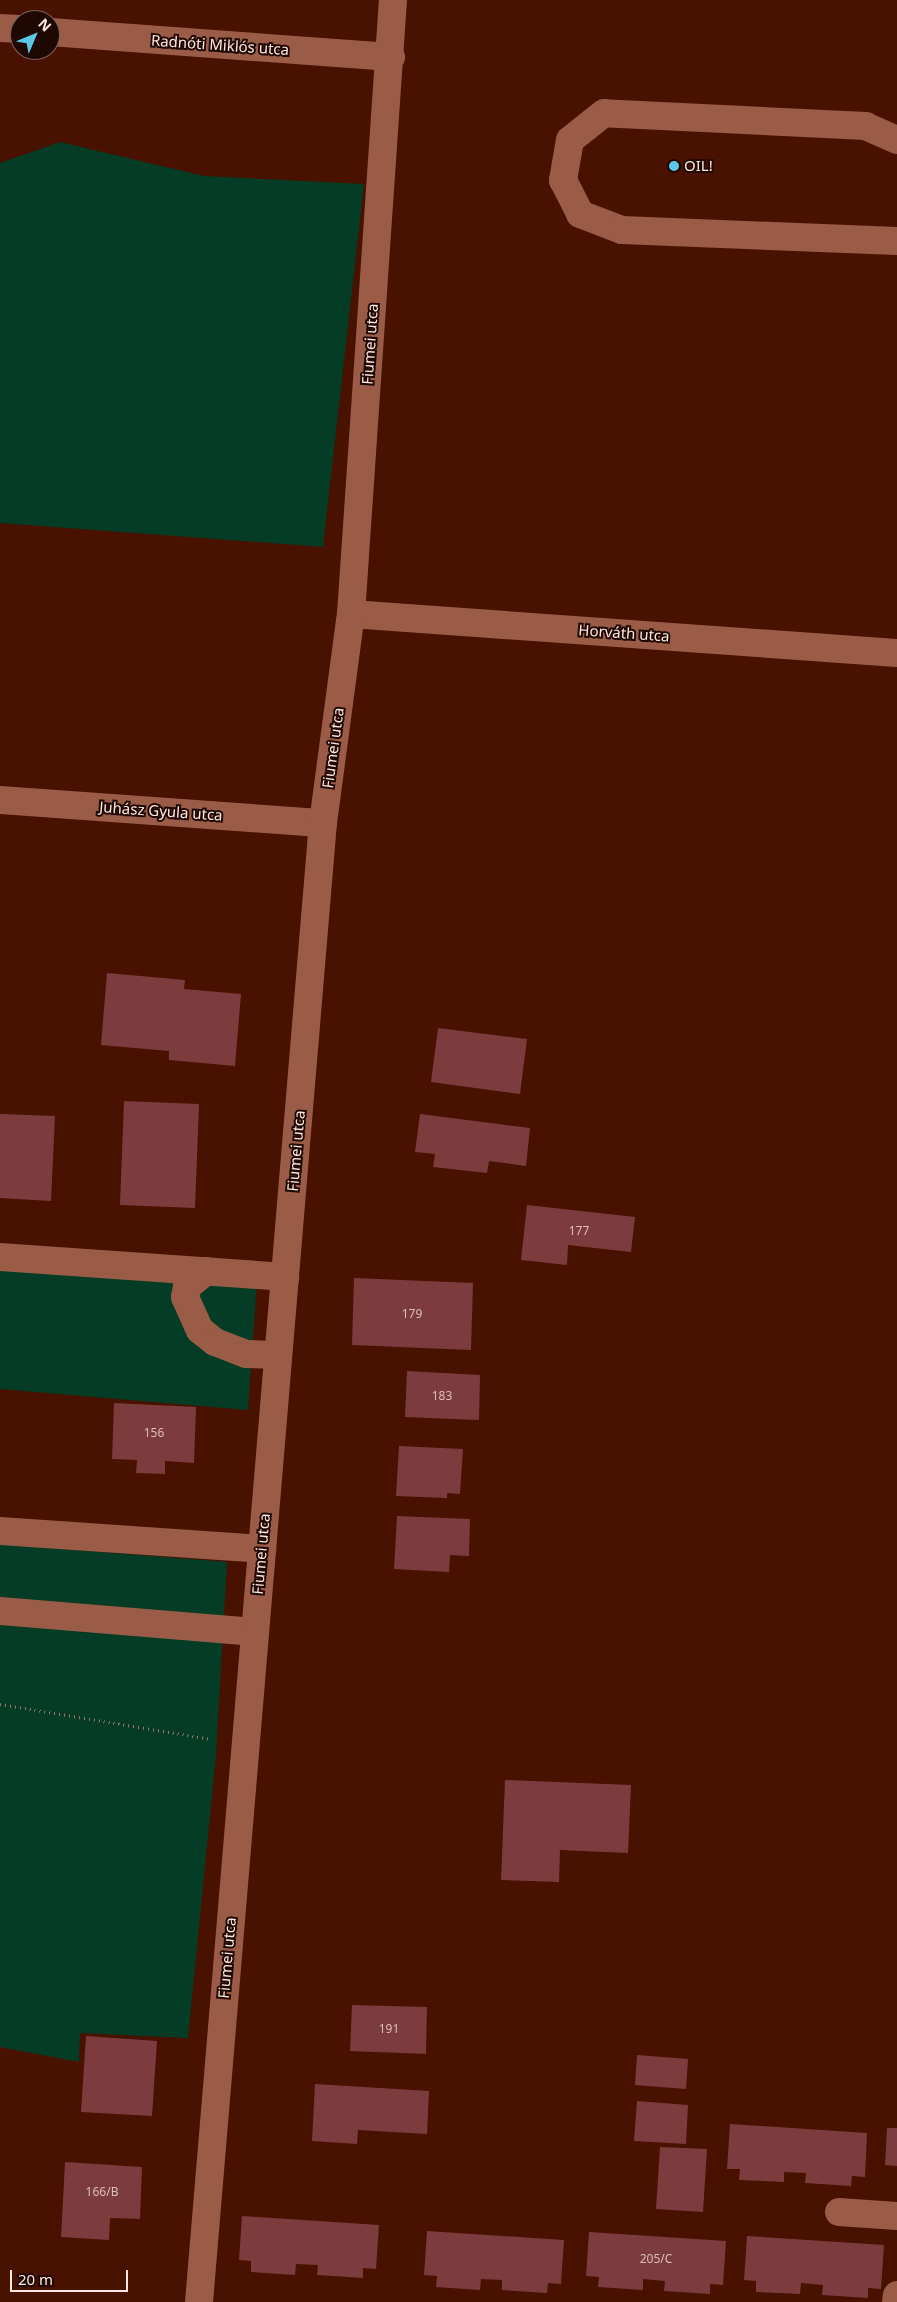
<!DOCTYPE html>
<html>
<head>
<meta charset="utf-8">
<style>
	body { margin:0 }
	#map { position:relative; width:897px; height:2302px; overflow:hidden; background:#481100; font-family:"Noto Sans",sans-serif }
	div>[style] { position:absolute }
	.green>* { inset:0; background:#043c25 }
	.building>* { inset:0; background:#7c3c3e }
	.path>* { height:3px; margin-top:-1.5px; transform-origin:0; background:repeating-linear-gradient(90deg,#9d7569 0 1px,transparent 0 5px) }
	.minor>* { height:28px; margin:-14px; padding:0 14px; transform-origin:14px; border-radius:14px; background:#9a5c47 }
	.dots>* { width:14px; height:14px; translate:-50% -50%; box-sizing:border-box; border:2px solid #1f0802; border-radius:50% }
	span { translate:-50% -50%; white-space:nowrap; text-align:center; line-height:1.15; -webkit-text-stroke:4px #1f0802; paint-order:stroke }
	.number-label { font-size:12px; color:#debdb8 }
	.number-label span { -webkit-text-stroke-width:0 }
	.street-label { font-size:15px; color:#ffe8e1 }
	.poi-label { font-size:15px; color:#ffe8e1 }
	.left { translate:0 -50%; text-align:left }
	.north { position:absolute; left:10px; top:10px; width:50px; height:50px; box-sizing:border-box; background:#1f0802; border:1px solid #79625b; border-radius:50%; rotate:45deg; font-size:14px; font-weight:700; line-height:20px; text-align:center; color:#ffe8e1 }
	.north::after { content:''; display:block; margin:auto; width:18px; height:22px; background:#5bc8e7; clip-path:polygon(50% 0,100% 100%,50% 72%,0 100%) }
	.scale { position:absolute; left:10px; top:2270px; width:118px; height:22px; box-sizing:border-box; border:2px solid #ffe8e1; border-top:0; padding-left:6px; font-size:15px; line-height:18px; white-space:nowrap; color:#ffe8e1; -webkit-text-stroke:4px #1f0802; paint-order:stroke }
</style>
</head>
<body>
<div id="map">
	<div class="green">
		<i style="clip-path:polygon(60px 142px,204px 176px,364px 184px,323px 547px,0 523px,0 163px)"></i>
		<i style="clip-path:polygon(0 1265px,257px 1282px,248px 1410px,0 1389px)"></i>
		<i style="clip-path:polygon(0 1544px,227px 1562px,216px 1755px,188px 2038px,80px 2033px,79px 2062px,0 2047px)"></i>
	</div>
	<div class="building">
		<i style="clip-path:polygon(107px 973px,185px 980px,184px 989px,241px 994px,235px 1066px,169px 1060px,169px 1051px,101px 1045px)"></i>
		<i style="clip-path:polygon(438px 1028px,527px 1039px,520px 1094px,431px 1082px)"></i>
		<i style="clip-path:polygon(124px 1101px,199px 1104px,195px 1208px,120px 1205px)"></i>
		<i style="clip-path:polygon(0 1114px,55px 1116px,51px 1201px,0 1198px)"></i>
		<i style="clip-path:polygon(420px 1114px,530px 1128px,526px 1166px,489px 1161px,487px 1173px,433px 1167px,435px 1154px,415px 1152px)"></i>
		<i style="clip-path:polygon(527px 1205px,635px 1217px,631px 1252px,568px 1245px,567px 1265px,521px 1260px)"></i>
		<i style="clip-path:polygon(354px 1278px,473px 1283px,471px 1350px,352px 1345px)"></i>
		<i style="clip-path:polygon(407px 1371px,480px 1375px,479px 1420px,405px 1417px)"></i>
		<i style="clip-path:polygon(114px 1403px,196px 1407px,194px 1463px,165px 1461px,165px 1474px,136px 1473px,137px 1460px,112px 1459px)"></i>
		<i style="clip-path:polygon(399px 1446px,463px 1449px,460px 1494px,447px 1493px,447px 1498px,396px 1496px)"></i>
		<i style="clip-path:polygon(397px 1516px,470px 1519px,469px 1556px,450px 1555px,449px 1572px,394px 1569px)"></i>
		<i style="clip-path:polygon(505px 1780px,631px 1785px,628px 1853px,560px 1850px,559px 1882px,501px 1880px)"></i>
		<i style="clip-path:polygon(352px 2005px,427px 2007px,426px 2054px,350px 2051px)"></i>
		<i style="clip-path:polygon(86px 2036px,157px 2041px,152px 2116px,81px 2112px)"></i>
		<i style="clip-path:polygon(637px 2055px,688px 2059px,686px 2089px,635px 2085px)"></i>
		<i style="clip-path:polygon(315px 2084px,429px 2091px,427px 2134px,358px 2130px,357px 2144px,312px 2141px)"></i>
		<i style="clip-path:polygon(637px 2101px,688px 2105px,686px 2144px,634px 2141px)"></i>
		<i style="clip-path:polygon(730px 2124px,867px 2133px,865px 2177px,852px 2176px,851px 2186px,805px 2183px,806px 2173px,784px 2172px,784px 2182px,739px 2180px,740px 2169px,727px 2169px)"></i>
		<i style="clip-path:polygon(887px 2128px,897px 2128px,897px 2166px,885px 2165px)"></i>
		<i style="clip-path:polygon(660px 2147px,707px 2149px,703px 2212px,656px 2209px)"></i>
		<i style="clip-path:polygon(65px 2162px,142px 2167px,140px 2219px,110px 2218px,109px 2240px,61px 2237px)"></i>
		<i style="clip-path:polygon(242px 2216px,379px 2225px,376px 2269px,363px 2268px,363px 2278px,317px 2275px,318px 2265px,296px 2264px,295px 2275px,251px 2272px,251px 2261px,239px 2260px)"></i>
		<i style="clip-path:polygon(427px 2231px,564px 2240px,561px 2284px,548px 2283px,547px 2293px,502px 2290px,502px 2280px,481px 2279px,480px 2290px,436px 2287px,437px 2276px,424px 2275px)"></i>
		<i style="clip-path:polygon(589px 2232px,726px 2241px,723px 2285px,710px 2284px,710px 2294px,664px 2291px,665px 2281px,643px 2279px,643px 2290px,598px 2287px,599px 2277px,586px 2276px)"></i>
		<i style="clip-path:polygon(747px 2236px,884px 2245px,881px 2289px,868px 2288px,868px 2298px,822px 2295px,823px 2285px,801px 2283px,800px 2294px,756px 2292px,756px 2281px,744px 2280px)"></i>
	</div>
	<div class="path">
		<i style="left:0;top:1704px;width:214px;rotate:9.4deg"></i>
	</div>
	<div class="minor">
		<i style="left:0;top:28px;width:20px;rotate:3deg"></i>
		<i style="left:50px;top:32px;width:342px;rotate:4.2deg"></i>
		<i style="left:897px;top:140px;width:34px;rotate:-156deg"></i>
		<i style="left:866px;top:126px;width:262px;rotate:-177.2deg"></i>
		<i style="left:604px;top:113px;width:43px;rotate:141.5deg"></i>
		<i style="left:570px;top:140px;width:41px;rotate:99.9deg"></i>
		<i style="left:563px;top:180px;width:38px;rotate:63deg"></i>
		<i style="left:580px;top:214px;width:45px;rotate:20.9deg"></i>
		<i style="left:622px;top:230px;width:275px;rotate:2.3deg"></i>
		<i style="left:351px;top:614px;width:547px;rotate:4.09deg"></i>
		<i style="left:0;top:800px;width:324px;rotate:4.1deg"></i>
		<i style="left:0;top:1257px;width:286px;rotate:4deg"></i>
		<i style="left:206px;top:1271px;width:25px;rotate:140deg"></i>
		<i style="left:187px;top:1287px;width:10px;rotate:101deg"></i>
		<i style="left:185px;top:1297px;width:36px;rotate:66deg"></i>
		<i style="left:200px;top:1330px;width:19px;rotate:39deg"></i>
		<i style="left:215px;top:1342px;width:33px;rotate:21deg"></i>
		<i style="left:246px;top:1354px;width:32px;rotate:2deg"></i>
		<i style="left:0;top:1531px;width:263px;rotate:3.9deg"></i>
		<i style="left:0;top:1611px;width:256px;rotate:4.7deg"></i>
		<i style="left:839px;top:2212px;width:58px;rotate:3.9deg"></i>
		<i style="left:199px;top:2302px;width:1484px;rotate:-85.21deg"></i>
		<i style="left:323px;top:823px;width:211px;rotate:-82.4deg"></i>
		<i style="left:351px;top:614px;width:615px;rotate:-86.09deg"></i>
		<i style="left:896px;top:2302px;width:7px;rotate:-82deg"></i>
	</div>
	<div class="dots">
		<i style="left:674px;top:166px;background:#5bc8e7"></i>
	</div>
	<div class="number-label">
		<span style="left:579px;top:1231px">177</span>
		<span style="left:412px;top:1314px">179</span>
		<span style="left:442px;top:1396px">183</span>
		<span style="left:154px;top:1433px">156</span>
		<span style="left:389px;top:2029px">191</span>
		<span style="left:102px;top:2192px">166/B</span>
		<span style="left:656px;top:2259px">205/C</span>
	</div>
	<div class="street-label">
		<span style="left:220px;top:45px;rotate:4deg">Radnóti Miklós utca</span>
		<span style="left:370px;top:344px;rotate:-86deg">Fiumei utca</span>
		<span style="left:624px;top:633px;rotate:4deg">Horváth utca</span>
		<span style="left:333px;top:748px;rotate:-82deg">Fiumei utca</span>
		<span style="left:161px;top:811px;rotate:4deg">Juhász Gyula utca</span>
		<span style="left:296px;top:1151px;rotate:-85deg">Fiumei utca</span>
		<span style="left:261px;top:1554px;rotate:-85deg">Fiumei utca</span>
		<span style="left:227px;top:1958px;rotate:-85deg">Fiumei utca</span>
	</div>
	<div class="poi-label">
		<span class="left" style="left:684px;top:166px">OIL!</span>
	</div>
	<div class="north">N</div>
	<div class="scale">20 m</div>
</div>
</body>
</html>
